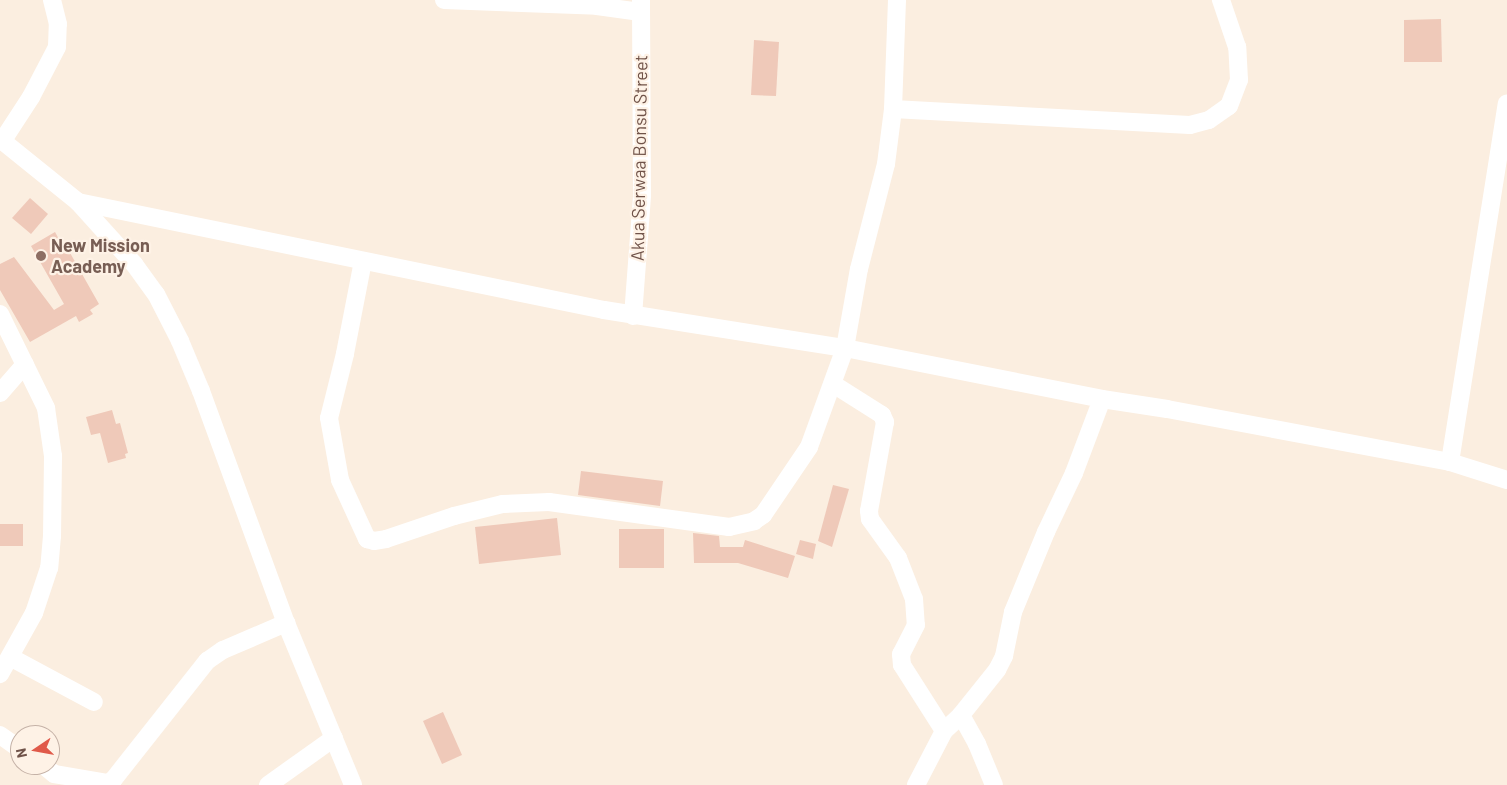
<!DOCTYPE html>
<html>
<head>
<meta charset="utf-8">
<style>
	body { margin:0 }
	#map { position:relative; width:1507px; height:785px; overflow:hidden; background:#fbeee0; font-family:Barlow,sans-serif }
	div>[style] { position:absolute }
	.building>* { inset:0; background:#efc9b9 }
	.minor>* { height:18px; margin:-9px; padding:0 9px; transform-origin:9px; border-radius:9px; background:#fff }
	.dots>* { width:14px; height:14px; translate:-50% -50%; box-sizing:border-box; border:2px solid #fef2e6; border-radius:50% }
	span { translate:-50% -50%; white-space:nowrap; text-align:center; line-height:1.15; -webkit-text-stroke:4.5px #fef2e6; paint-order:stroke }
	.street-label { font-size:18px; color:#705349 }
	.education-label { font-size:18px; color:#785e54; font-weight:700 }
	.left { translate:0 -50%; text-align:left }
	.north { position:absolute; left:10px; top:725px; width:50px; height:50px; box-sizing:border-box; background:#fef2e6; border:1px solid #c5b2a7; border-radius:50%; rotate:258deg; font-size:14px; font-weight:700; line-height:20px; text-align:center; color:#705349 }
	.north::after { content:''; display:block; margin:auto; width:18px; height:22px; background:#e05a4a; clip-path:polygon(50% 0,100% 100%,50% 72%,0 100%) }
</style>
</head>
<body>
<div id="map">
	<div class="building">
		<i style="clip-path:polygon(1441px 19px,1442px 62px,1404px 62px,1404px 20px)"></i>
		<i style="clip-path:polygon(754px 40px,779px 42px,776px 96px,751px 95px)"></i>
		<i style="clip-path:polygon(30px 198px,48px 214px,31px 234px,12px 218px)"></i>
		<i style="clip-path:polygon(55px 232px,66px 252px,69px 251px,99px 304px,90px 310px,93px 314px,79px 322px,76px 316px,30px 342px,0 290px,0 264px,14px 257px,54px 310px,64px 304px,31px 246px)"></i>
		<i style="clip-path:polygon(112px 410px,116px 424px,120px 423px,128px 453px,125px 454px,126px 458px,108px 463px,100px 433px,91px 435px,86px 417px)"></i>
		<i style="clip-path:polygon(581px 471px,663px 481px,660px 506px,578px 495px)"></i>
		<i style="clip-path:polygon(833px 485px,849px 489px,832px 547px,818px 541px)"></i>
		<i style="clip-path:polygon(557px 518px,561px 555px,479px 564px,475px 527px)"></i>
		<i style="clip-path:polygon(0 524px,23px 524px,23px 546px,0 546px)"></i>
		<i style="clip-path:polygon(619px 529px,664px 529px,664px 568px,619px 568px)"></i>
		<i style="clip-path:polygon(693px 533px,719px 536px,720px 547px,743px 547px,745px 540px,795px 556px,788px 578px,738px 563px,694px 563px)"></i>
		<i style="clip-path:polygon(800px 540px,816px 544px,813px 559px,796px 554px)"></i>
		<i style="clip-path:polygon(443px 712px,462px 755px,442px 764px,423px 721px)"></i>
	</div>
	<div class="minor">
		<i style="left:444px;top:0;width:153px;rotate:2.2deg"></i>
		<i style="left:597px;top:6px;width:44px;rotate:7.8deg"></i>
		<i style="left:893px;top:109px;width:297px;rotate:3.1deg"></i>
		<i style="left:1190px;top:125px;width:20px;rotate:-15deg"></i>
		<i style="left:1209px;top:120px;width:24px;rotate:-35deg"></i>
		<i style="left:1229px;top:106px;width:28px;rotate:-69deg"></i>
		<i style="left:1239px;top:80px;width:33px;rotate:-93deg"></i>
		<i style="left:1237px;top:47px;width:50px;rotate:-108.8deg"></i>
		<i style="left:0;top:139px;width:100px;rotate:38.9deg"></i>
		<i style="left:78px;top:202px;width:84px;rotate:47.9deg"></i>
		<i style="left:134px;top:264px;width:37px;rotate:54deg"></i>
		<i style="left:156px;top:294px;width:53px;rotate:62.9deg"></i>
		<i style="left:180px;top:341px;width:54px;rotate:67.2deg"></i>
		<i style="left:201px;top:391px;width:247px;rotate:69.9deg"></i>
		<i style="left:286px;top:623px;width:175px;rotate:67.5deg"></i>
		<i style="left:3px;top:140px;width:51px;rotate:-56.9deg"></i>
		<i style="left:31px;top:97px;width:56px;rotate:-62.5deg"></i>
		<i style="left:57px;top:47px;width:23px;rotate:-88deg"></i>
		<i style="left:58px;top:24px;width:25px;rotate:-104deg"></i>
		<i style="left:78px;top:202px;width:537px;rotate:11.6deg"></i>
		<i style="left:604px;top:310px;width:244px;rotate:9deg"></i>
		<i style="left:845px;top:348px;width:262px;rotate:11.2deg"></i>
		<i style="left:1102px;top:399px;width:66px;rotate:8.7deg"></i>
		<i style="left:1167px;top:409px;width:288px;rotate:10.6deg"></i>
		<i style="left:1450px;top:462px;width:60px;rotate:17.5deg"></i>
		<i style="left:363px;top:261px;width:95px;rotate:101deg"></i>
		<i style="left:345px;top:354px;width:66px;rotate:104deg"></i>
		<i style="left:329px;top:418px;width:63px;rotate:79.9deg"></i>
		<i style="left:340px;top:480px;width:65px;rotate:65.4deg"></i>
		<i style="left:367px;top:539px;width:7px;rotate:16deg"></i>
		<i style="left:374px;top:541px;width:12px;rotate:-9deg"></i>
		<i style="left:386px;top:539px;width:72px;rotate:-18.7deg"></i>
		<i style="left:454px;top:516px;width:50px;rotate:-13.8deg"></i>
		<i style="left:503px;top:504px;width:46px;rotate:-2.5deg"></i>
		<i style="left:549px;top:502px;width:182px;rotate:7.9deg"></i>
		<i style="left:729px;top:527px;width:26px;rotate:-13deg"></i>
		<i style="left:754px;top:521px;width:11px;rotate:-34deg"></i>
		<i style="left:763px;top:515px;width:82px;rotate:-55.9deg"></i>
		<i style="left:809px;top:447px;width:105px;rotate:-70deg"></i>
		<i style="left:845px;top:348px;width:80px;rotate:-80deg"></i>
		<i style="left:859px;top:269px;width:108px;rotate:-75.6deg"></i>
		<i style="left:886px;top:164px;width:55px;rotate:-82.7deg"></i>
		<i style="left:893px;top:109px;width:109px;rotate:-87.9deg"></i>
		<i style="left:0;top:314px;width:105px;rotate:63.9deg"></i>
		<i style="left:46px;top:408px;width:49px;rotate:81.7deg"></i>
		<i style="left:53px;top:456px;width:80px;rotate:90.7deg"></i>
		<i style="left:52px;top:536px;width:32px;rotate:95deg"></i>
		<i style="left:49px;top:568px;width:47px;rotate:108.4deg"></i>
		<i style="left:34px;top:613px;width:70px;rotate:119.1deg"></i>
		<i style="left:633px;top:316px;width:121px;rotate:-85.7deg"></i>
		<i style="left:642px;top:195px;width:195px;rotate:-90.3deg"></i>
		<i style="left:833px;top:384px;width:58px;rotate:32.3deg"></i>
		<i style="left:882px;top:415px;width:8px;rotate:67deg"></i>
		<i style="left:885px;top:422px;width:90px;rotate:100.2deg"></i>
		<i style="left:869px;top:511px;width:8px;rotate:83deg"></i>
		<i style="left:870px;top:519px;width:48px;rotate:54.3deg"></i>
		<i style="left:898px;top:558px;width:44px;rotate:68.7deg"></i>
		<i style="left:914px;top:599px;width:26px;rotate:86deg"></i>
		<i style="left:916px;top:625px;width:33px;rotate:117deg"></i>
		<i style="left:901px;top:654px;width:11px;rotate:85deg"></i>
		<i style="left:902px;top:665px;width:78px;rotate:57.5deg"></i>
		<i style="left:0;top:393px;width:38px;rotate:-49deg"></i>
		<i style="left:1450px;top:462px;width:363px;rotate:-81deg"></i>
		<i style="left:10px;top:657px;width:95px;rotate:28.2deg"></i>
		<i style="left:961px;top:715px;width:33px;rotate:61deg"></i>
		<i style="left:977px;top:744px;width:44px;rotate:67.5deg"></i>
		<i style="left:0;top:735px;width:24px;rotate:35deg"></i>
		<i style="left:43px;top:765px;width:14px;rotate:39deg"></i>
		<i style="left:54px;top:774px;width:55px;rotate:9.5deg"></i>
		<i style="left:108px;top:783px;width:6px;rotate:-31deg"></i>
		<i style="left:113px;top:780px;width:152px;rotate:-51.7deg"></i>
		<i style="left:207px;top:661px;width:19px;rotate:-35deg"></i>
		<i style="left:223px;top:650px;width:69px;rotate:-23.2deg"></i>
		<i style="left:268px;top:785px;width:81px;rotate:-35.5deg"></i>
		<i style="left:916px;top:785px;width:61px;rotate:-62.6deg"></i>
		<i style="left:944px;top:731px;width:23px;rotate:-43deg"></i>
		<i style="left:961px;top:715px;width:58px;rotate:-51.3deg"></i>
		<i style="left:997px;top:670px;width:16px;rotate:-63deg"></i>
		<i style="left:1004px;top:656px;width:45px;rotate:-78.4deg"></i>
		<i style="left:1013px;top:612px;width:87px;rotate:-67.6deg"></i>
		<i style="left:1046px;top:532px;width:65px;rotate:-64.6deg"></i>
		<i style="left:1074px;top:473px;width:79px;rotate:-69.3deg"></i>
	</div>
	<div class="dots">
		<i style="left:41px;top:256px;background:#8d6e63"></i>
	</div>
	<div class="street-label">
		<span style="left:639px;top:158px;rotate:-89deg">Akua Serwaa Bonsu Street</span>
	</div>
	<div class="education-label">
		<span class="left" style="left:51px;top:256px">New Mission<br>Academy</span>
	</div>
	<div class="north">N</div>
</div>
</body>
</html>
